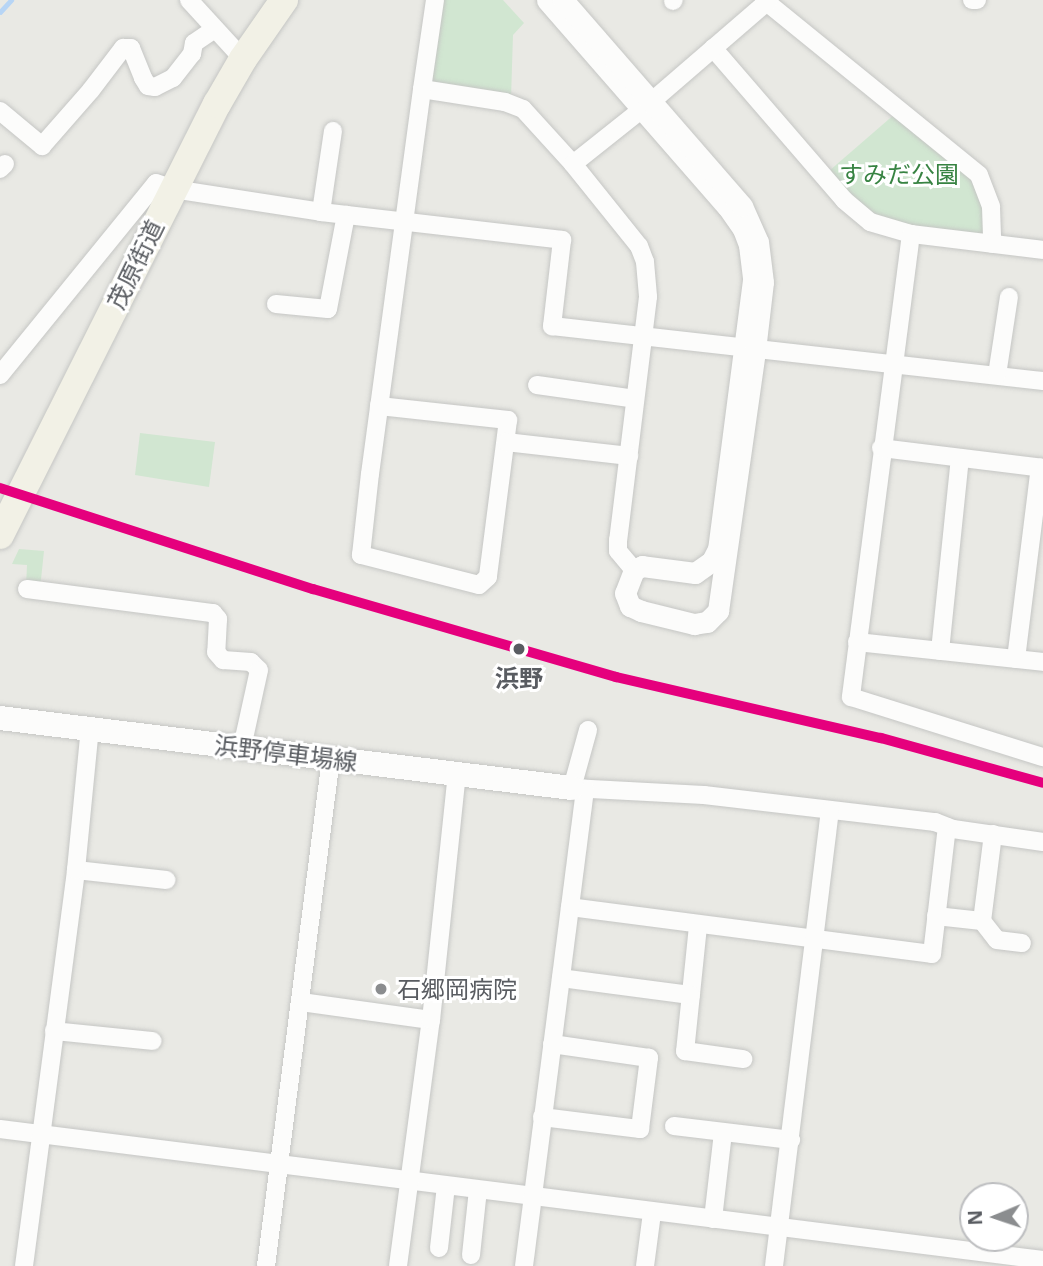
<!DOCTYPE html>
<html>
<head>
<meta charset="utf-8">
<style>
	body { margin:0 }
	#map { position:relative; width:1043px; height:1266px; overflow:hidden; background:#e9e9e4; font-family:"Open Sans","Noto Sans JP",sans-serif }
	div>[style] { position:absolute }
	.green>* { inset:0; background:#d1e6d1 }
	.stream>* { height:4.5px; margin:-2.25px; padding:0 2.25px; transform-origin:2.25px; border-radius:2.25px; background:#b7d5f5 }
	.roads { filter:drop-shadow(0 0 2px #c5c6c4) drop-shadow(0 0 2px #c5c6c4) }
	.minor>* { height:18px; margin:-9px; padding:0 9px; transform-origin:9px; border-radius:9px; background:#fcfcfb }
	.tertiary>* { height:21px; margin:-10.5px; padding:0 10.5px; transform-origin:10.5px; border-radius:10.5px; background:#fcfcfb }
	.secondary>* { height:24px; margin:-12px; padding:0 12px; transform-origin:12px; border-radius:12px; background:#fcfcfb }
	.primary>* { height:28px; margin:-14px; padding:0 14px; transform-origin:14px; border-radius:14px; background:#f2f1e6 }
	.rail-1>* { height:10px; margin:-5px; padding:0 5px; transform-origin:5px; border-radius:5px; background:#e5007d }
	.dots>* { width:19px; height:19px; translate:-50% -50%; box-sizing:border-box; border:4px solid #fff; border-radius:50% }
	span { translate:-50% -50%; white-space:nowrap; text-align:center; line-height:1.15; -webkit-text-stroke:6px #fff; paint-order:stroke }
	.park-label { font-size:24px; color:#378342 }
	.street-label { font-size:24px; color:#595c61 }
	.stop-label { font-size:24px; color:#595c61; font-weight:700 }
	.poi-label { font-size:24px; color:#595c61 }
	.left { translate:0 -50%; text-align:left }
	.north { position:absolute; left:959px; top:1182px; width:70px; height:70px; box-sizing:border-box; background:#fff; border:2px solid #bdbec0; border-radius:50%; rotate:268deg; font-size:19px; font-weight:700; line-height:28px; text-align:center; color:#595c61 }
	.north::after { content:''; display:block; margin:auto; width:24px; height:32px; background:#8b8d8f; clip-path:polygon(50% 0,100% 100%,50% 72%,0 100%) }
</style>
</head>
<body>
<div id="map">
	<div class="green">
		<i style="clip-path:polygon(440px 0,503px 0,524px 23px,513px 35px,511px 98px,428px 85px)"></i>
		<i style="clip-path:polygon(896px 113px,979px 186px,986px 225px,983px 234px,904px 226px,872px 213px,854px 200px,829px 171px)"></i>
		<i style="clip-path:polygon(140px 433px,215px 442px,209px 487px,135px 475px)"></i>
		<i style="clip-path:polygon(19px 549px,44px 551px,40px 589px,26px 587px,27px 565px,12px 564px)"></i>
	</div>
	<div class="stream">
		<i style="left:0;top:12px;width:16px;rotate:-47deg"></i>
	</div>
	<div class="roads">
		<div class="minor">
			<i style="left:189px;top:0;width:80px;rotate:47.5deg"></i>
			<i style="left:764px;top:0;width:277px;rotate:39.1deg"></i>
			<i style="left:979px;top:175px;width:34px;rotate:69deg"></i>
			<i style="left:991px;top:207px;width:37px;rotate:88deg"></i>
			<i style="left:972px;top:0;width:5px"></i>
			<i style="left:673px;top:1px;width:1px;rotate:-45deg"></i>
			<i style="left:713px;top:48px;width:201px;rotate:49.2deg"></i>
			<i style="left:844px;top:200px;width:34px;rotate:40deg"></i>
			<i style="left:870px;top:222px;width:43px;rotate:16.3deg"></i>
			<i style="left:911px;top:234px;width:133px;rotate:6.9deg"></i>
			<i style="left:422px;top:89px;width:84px;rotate:8.9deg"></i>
			<i style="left:505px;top:102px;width:19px;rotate:21deg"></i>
			<i style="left:523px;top:109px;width:74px;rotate:47.7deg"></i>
			<i style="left:573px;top:164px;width:105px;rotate:51.2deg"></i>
			<i style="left:639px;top:246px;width:17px;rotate:69deg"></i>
			<i style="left:645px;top:262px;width:35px;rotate:85deg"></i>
			<i style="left:648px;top:297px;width:245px;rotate:97deg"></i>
			<i style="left:618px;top:540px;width:11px;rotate:90deg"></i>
			<i style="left:618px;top:551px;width:25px;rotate:50deg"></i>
			<i style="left:0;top:111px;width:55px;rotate:39.8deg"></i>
			<i style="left:42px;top:146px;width:74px;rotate:-48.8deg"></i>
			<i style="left:91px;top:90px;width:53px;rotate:-52.7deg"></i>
			<i style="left:123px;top:48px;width:8px"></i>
			<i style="left:131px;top:48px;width:32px;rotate:68deg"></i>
			<i style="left:143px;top:78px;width:9px;rotate:58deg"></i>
			<i style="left:148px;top:86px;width:7px;rotate:8deg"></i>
			<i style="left:155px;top:87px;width:20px;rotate:-27deg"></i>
			<i style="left:173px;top:78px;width:31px;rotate:-52deg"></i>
			<i style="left:192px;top:54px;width:11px;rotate:-80deg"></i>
			<i style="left:194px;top:43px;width:25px;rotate:-34deg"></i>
			<i style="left:573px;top:164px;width:100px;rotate:-38.5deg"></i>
			<i style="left:651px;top:102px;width:156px;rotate:-40.8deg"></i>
			<i style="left:0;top:169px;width:7px;rotate:-45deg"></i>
			<i style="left:321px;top:212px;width:82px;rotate:-81.6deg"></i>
			<i style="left:911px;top:234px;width:467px;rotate:97.4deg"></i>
			<i style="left:851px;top:697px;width:201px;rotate:17.4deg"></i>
			<i style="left:276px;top:304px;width:52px;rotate:5.5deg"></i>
			<i style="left:328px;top:309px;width:96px;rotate:-79.2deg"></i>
			<i style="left:0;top:375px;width:247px;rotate:-50.9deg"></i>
			<i style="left:156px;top:183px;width:18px;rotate:19deg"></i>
			<i style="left:173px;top:189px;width:150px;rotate:8.8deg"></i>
			<i style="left:321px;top:212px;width:243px;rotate:6.6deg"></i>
			<i style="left:562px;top:240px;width:87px;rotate:96.6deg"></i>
			<i style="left:552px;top:326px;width:494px;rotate:6.4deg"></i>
			<i style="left:997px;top:375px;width:79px;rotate:-81.3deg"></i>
			<i style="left:537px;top:385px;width:99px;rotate:8.1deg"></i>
			<i style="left:379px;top:406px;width:130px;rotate:6.2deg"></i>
			<i style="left:508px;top:420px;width:158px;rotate:97.3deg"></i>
			<i style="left:488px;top:577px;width:12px;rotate:138deg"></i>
			<i style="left:479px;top:585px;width:122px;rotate:-165.7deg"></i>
			<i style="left:361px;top:555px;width:81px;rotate:-83.7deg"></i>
			<i style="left:370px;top:474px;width:388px;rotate:-82.3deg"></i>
			<i style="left:422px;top:89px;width:90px;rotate:-81.7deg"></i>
			<i style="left:506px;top:442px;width:124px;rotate:6.5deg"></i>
			<i style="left:881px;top:448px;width:163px;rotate:7deg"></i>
			<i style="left:27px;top:589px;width:188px;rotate:7.4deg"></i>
			<i style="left:213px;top:613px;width:8px;rotate:50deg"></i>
			<i style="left:218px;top:619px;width:33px;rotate:93deg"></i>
			<i style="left:216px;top:652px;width:11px;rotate:49deg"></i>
			<i style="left:223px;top:660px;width:28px;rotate:4deg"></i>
			<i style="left:251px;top:662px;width:11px;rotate:45deg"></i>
			<i style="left:259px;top:670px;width:79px;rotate:102.4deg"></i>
			<i style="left:857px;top:642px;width:187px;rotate:6.1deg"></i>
			<i style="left:940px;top:651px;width:194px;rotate:-84.1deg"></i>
			<i style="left:1016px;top:659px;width:193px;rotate:-82.9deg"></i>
			<i style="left:588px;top:730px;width:60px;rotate:105.4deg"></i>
			<i style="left:572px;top:788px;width:132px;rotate:3deg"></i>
			<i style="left:704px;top:795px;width:233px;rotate:6.7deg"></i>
			<i style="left:935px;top:822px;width:19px;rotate:21deg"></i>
			<i style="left:953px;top:829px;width:91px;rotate:8.2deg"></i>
			<i style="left:993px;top:834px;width:88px;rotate:97.2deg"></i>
			<i style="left:982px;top:921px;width:24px;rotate:52deg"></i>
			<i style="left:997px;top:940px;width:25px;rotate:7deg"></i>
			<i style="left:76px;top:870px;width:91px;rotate:6.3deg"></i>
			<i style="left:570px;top:907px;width:365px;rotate:7.4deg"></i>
			<i style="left:932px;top:954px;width:128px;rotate:-83.3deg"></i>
			<i style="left:936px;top:916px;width:46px;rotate:6.2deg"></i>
			<i style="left:698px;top:926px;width:126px;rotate:95.9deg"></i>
			<i style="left:685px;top:1051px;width:59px;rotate:7.9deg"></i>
			<i style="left:561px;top:978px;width:131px;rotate:7.5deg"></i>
			<i style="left:301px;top:1002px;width:131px;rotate:7.9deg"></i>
			<i style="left:54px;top:1031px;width:99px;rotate:5.8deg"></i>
			<i style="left:542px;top:1117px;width:99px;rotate:7deg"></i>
			<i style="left:640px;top:1129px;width:72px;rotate:-82.8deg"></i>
			<i style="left:649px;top:1058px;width:98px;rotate:-171.8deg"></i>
			<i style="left:674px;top:1126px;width:118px;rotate:6.8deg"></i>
			<i style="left:0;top:1129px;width:1051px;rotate:7.16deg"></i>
			<i style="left:713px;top:1219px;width:87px;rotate:-83.4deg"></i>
			<i style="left:439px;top:1248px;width:62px;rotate:-83.6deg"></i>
			<i style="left:471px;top:1255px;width:65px;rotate:-83.9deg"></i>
			<i style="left:24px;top:1266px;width:399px;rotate:-82.5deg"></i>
			<i style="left:76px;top:870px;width:143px;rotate:-84.4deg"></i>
			<i style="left:266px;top:1266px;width:512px;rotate:-82.71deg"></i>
			<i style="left:398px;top:1266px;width:248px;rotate:-82.4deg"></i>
			<i style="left:431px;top:1020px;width:247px;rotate:-84deg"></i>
			<i style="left:524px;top:1266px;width:481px;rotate:-82.7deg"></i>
			<i style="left:645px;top:1266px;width:53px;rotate:-82.5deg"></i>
			<i style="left:774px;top:1266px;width:459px;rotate:-83deg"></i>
		</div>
		<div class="tertiary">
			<i style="left:547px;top:0;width:274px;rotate:48.9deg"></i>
			<i style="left:727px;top:206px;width:28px;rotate:55deg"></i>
			<i style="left:743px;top:229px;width:17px;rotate:69deg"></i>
			<i style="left:749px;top:245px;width:35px;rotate:83deg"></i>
			<i style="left:753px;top:280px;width:271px;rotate:97.4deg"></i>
			<i style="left:718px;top:549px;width:13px;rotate:117deg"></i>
			<i style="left:712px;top:561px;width:21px;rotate:145deg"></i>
			<i style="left:695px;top:573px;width:53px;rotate:-172.5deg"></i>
			<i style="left:642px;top:566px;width:9px;rotate:153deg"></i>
			<i style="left:634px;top:570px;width:25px;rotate:111deg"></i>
			<i style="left:625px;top:593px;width:14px;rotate:69deg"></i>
			<i style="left:630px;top:606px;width:12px;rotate:24deg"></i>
			<i style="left:641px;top:611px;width:55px;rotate:13.8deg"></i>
			<i style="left:694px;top:624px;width:13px;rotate:-9deg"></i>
			<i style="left:707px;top:622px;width:16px;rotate:-45deg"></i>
			<i style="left:718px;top:611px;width:264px;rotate:-81.9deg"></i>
			<i style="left:755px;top:350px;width:68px;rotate:-83.3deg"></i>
			<i style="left:763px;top:282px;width:40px;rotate:-97.1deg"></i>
			<i style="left:758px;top:242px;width:39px;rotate:-114deg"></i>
			<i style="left:742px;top:206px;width:273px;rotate:-131deg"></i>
		</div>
		<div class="secondary">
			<i style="left:0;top:718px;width:576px;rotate:6.98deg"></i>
		</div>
		<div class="primary">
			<i style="left:0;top:535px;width:483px;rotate:-63.3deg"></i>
			<i style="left:217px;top:104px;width:52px;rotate:-60deg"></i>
			<i style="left:243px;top:59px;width:72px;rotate:-55.2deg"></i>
		</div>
	</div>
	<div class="rail-1">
		<i style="left:0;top:488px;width:329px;rotate:17.9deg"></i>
		<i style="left:313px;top:589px;width:316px;rotate:16.2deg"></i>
		<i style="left:616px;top:677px;width:272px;rotate:13deg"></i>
		<i style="left:881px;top:738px;width:168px;rotate:15.5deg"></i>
	</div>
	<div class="dots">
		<i style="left:519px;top:649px;background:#595c61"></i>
		<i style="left:381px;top:989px;background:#8b8d8f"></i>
	</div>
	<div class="park-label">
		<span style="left:899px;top:174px">すみだ公園</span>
	</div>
	<div class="street-label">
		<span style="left:135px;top:264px;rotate:-64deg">茂原街道</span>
		<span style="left:286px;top:753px;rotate:7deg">浜野停車場線</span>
	</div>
	<div class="stop-label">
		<span style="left:519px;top:678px">浜野</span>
	</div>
	<div class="poi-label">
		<span class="left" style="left:397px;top:989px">石郷岡病院</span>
	</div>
	<div class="north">N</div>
</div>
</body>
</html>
